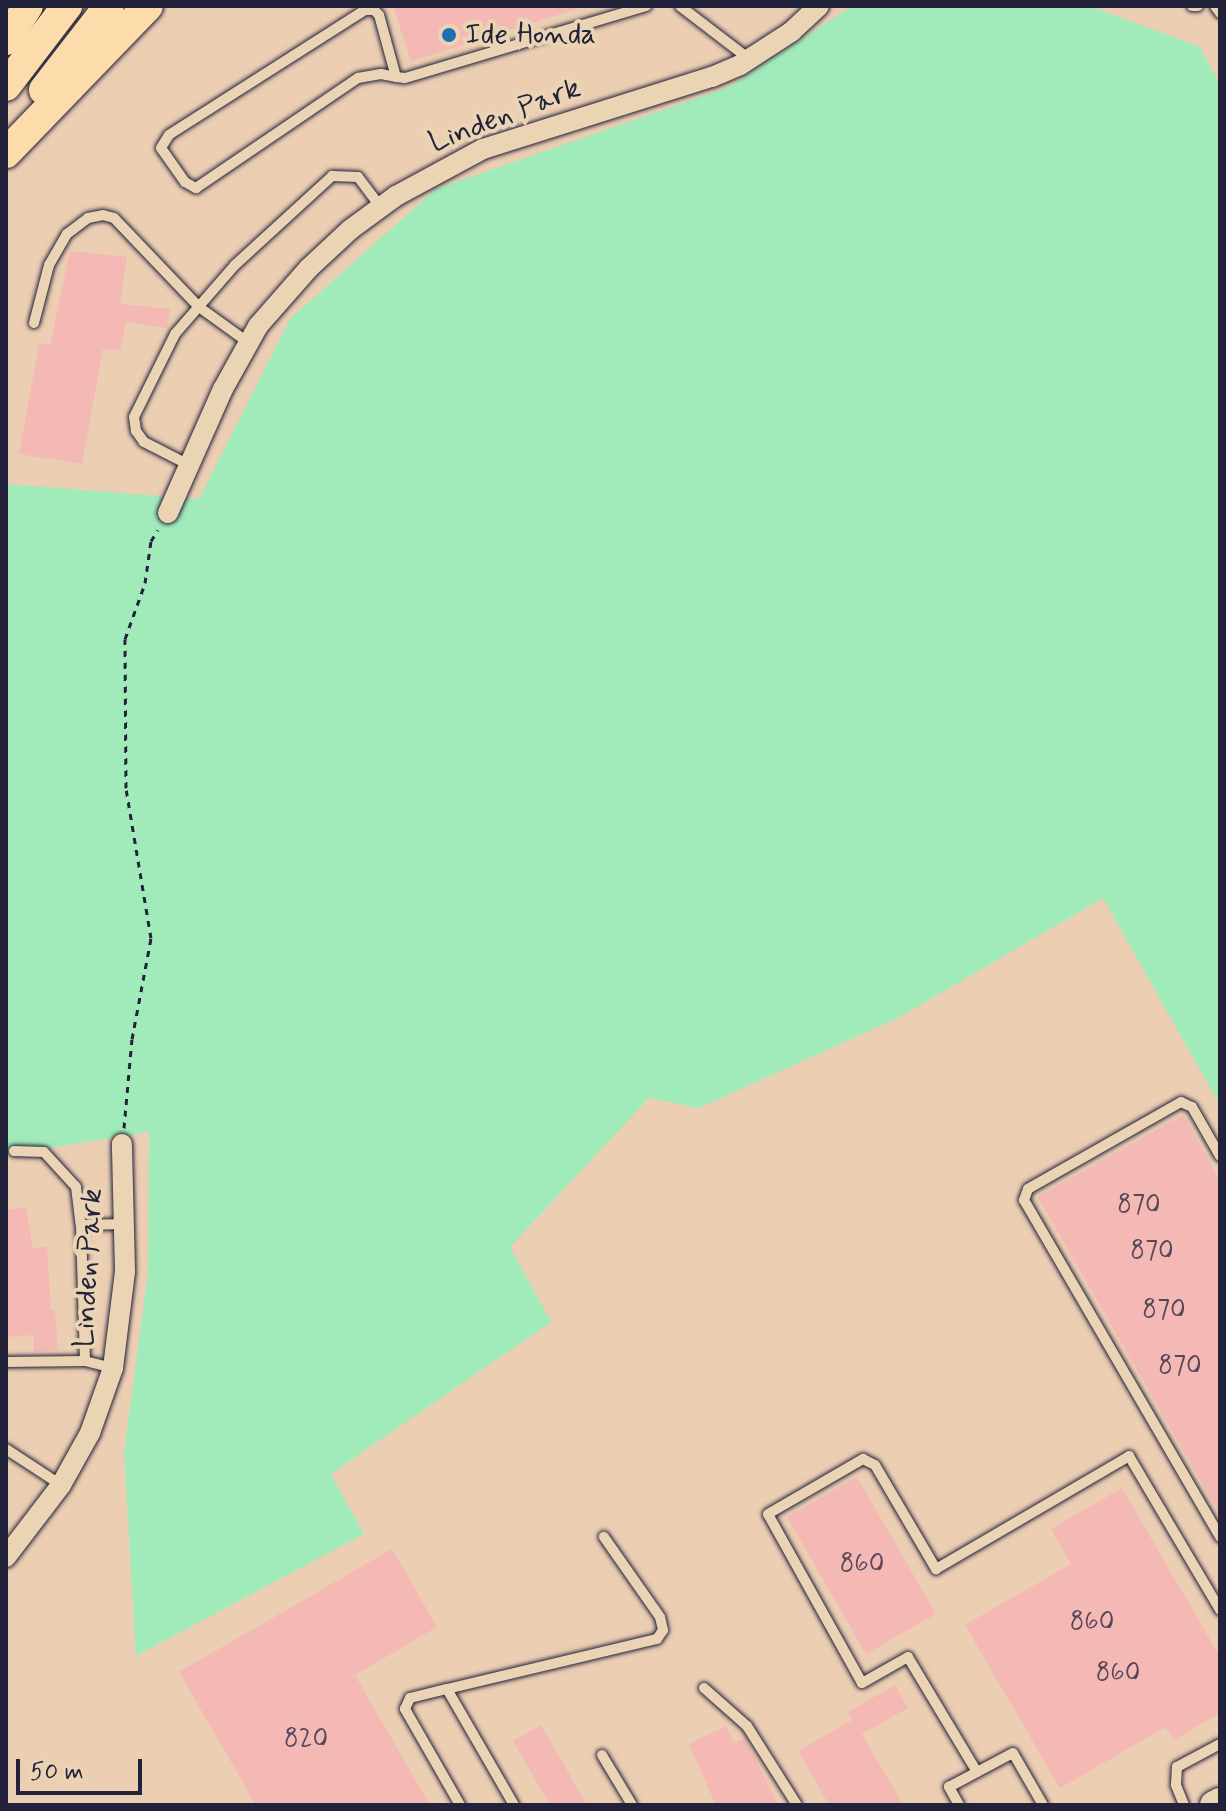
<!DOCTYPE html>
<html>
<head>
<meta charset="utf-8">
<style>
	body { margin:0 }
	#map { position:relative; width:1226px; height:1811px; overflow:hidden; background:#ecceb3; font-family:Mynerve,sans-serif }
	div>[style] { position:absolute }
	.green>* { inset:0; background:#a1ebba }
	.building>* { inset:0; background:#f4b8b5 }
	.path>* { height:3px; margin-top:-1.5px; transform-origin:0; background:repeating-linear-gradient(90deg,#22223b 0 6px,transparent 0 12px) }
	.roads { filter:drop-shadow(0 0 2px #22223b) drop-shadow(0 0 2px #22223b) }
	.service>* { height:10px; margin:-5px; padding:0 5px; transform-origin:5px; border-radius:5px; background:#ead4b3 }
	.minor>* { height:20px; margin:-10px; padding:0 10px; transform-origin:10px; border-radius:10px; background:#ead4b3 }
	.secondary>* { height:28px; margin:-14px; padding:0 14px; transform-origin:14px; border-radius:14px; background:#ead4b3 }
	.primary>* { height:30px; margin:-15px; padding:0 15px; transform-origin:15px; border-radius:15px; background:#fddcac }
	.dots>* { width:22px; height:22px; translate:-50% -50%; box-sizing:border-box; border:4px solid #ead4b3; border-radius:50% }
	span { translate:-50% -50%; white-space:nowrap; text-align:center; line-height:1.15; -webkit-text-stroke:8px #ead4b3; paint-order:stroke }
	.number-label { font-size:26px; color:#56485a }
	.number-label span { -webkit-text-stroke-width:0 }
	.poi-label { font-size:30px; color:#22223b }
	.left { translate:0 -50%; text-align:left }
	.street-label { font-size:30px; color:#22223b }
	.frame { position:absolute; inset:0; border:8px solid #22223b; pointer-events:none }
	.scale { position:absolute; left:16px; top:1759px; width:126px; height:36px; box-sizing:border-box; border:4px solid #22223b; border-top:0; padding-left:10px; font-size:24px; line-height:28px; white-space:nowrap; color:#22223b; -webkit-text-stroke:6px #ead4b3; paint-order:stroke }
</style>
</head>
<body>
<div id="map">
	<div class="green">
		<i style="clip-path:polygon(852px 6px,1089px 6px,1200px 47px,1220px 85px,1220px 1105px,1103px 898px,898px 1018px,699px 1108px,649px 1098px,510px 1247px,551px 1322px,331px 1474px,364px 1534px,136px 1656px,124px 1452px,148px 1273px,149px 1132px,6px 1155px,6px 484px,199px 499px,290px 319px,436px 189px,729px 87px)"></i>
	</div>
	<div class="building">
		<i style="clip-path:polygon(393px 6px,576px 6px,577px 9px,411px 61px)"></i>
		<i style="clip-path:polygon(70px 251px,127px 257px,120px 304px,170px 309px,167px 328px,126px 322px,120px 350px,103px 349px,82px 464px,19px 454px,39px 344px,50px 345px)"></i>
		<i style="clip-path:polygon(1183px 1115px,1220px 1181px,1220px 1514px,1038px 1197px)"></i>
		<i style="clip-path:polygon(26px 1208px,33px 1248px,47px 1247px,51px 1310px,55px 1310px,58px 1350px,34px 1352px,34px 1335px,6px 1337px,6px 1209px)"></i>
		<i style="clip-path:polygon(857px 1477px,936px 1614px,866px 1654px,787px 1517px)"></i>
		<i style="clip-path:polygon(1122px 1488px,1220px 1657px,1220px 1713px,1174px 1740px,1166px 1727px,1060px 1788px,965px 1625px,1071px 1564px,1051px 1529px)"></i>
		<i style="clip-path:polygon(392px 1549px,437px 1627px,355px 1675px,430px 1805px,256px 1805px,179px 1672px)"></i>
		<i style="clip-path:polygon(895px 1685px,908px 1708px,862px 1734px,903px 1805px,829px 1805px,798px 1751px,852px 1720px,848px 1712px)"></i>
		<i style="clip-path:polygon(541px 1725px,587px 1805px,550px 1805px,513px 1741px)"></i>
		<i style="clip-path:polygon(726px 1726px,734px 1743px,745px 1738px,778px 1805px,716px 1805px,689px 1744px)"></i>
	</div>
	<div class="path">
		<i style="left:124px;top:1128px;width:89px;rotate:-84.9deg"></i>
		<i style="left:132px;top:1039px;width:103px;rotate:-79.3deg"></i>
		<i style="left:151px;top:938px;width:152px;rotate:-99.5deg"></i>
		<i style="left:126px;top:788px;width:149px;rotate:-90.4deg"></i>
		<i style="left:125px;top:639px;width:59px;rotate:-70.3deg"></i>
		<i style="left:145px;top:583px;width:42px;rotate:-81.9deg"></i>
		<i style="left:151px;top:541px;width:13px;rotate:-58deg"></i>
	</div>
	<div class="roads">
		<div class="service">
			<i style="left:680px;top:6px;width:87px;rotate:37.5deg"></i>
			<i style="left:1192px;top:6px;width:6px"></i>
			<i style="left:1215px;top:6px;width:9px;rotate:54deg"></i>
			<i style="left:396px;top:77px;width:64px;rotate:-105.3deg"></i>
			<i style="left:379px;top:15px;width:7px;rotate:-135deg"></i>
			<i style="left:374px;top:10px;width:9px;rotate:180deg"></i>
			<i style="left:365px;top:10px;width:232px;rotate:147.5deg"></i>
			<i style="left:169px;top:135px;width:15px;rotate:122deg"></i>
			<i style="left:161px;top:148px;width:42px;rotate:54.8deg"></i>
			<i style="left:185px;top:182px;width:13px;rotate:29deg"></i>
			<i style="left:196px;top:188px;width:196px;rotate:-34.2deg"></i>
			<i style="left:358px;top:78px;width:23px;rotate:-10deg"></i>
			<i style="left:381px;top:74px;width:15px;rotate:11deg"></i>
			<i style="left:396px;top:77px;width:9px;rotate:6deg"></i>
			<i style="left:405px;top:78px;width:252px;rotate:-16.6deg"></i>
			<i style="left:34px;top:323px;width:60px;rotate:-75.5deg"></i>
			<i style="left:49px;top:265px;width:36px;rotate:-60deg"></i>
			<i style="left:67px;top:234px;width:26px;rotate:-37deg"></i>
			<i style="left:88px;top:218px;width:15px;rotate:-11deg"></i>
			<i style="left:103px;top:215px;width:11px;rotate:15deg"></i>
			<i style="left:114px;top:218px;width:123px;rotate:46.3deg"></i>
			<i style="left:199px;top:307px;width:62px;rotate:35.8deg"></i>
			<i style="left:189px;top:465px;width:51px;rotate:-152.9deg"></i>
			<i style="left:144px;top:442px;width:14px;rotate:-126deg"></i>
			<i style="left:136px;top:431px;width:14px;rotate:-98deg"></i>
			<i style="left:134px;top:417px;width:93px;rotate:-63.7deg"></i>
			<i style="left:175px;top:334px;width:91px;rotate:-49deg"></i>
			<i style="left:235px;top:265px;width:132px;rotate:-42.5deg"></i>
			<i style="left:332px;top:176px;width:26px;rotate:2deg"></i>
			<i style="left:358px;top:177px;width:38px;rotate:53deg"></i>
			<i style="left:14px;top:1151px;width:30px;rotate:2deg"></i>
			<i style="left:44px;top:1152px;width:47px;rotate:47.6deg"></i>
			<i style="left:76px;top:1187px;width:38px;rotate:83deg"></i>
			<i style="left:1220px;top:1156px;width:56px;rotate:-119.7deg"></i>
			<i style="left:1192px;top:1107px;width:12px;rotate:-156deg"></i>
			<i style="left:1181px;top:1102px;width:176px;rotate:150.4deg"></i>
			<i style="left:1028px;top:1189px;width:12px;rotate:110deg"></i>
			<i style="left:1024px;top:1200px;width:390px;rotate:59.8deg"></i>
			<i style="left:6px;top:1362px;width:79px;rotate:-0.7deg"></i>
			<i style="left:113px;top:1368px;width:29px;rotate:-166deg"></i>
			<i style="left:85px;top:1361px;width:136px;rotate:-91.7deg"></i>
			<i style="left:81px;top:1225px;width:44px;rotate:-1.3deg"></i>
			<i style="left:6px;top:1449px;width:66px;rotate:33.2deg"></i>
			<i style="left:704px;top:1688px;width:57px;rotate:41.5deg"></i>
			<i style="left:747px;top:1726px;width:93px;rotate:57.7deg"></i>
			<i style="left:447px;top:1689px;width:216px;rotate:-13.4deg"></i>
			<i style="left:657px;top:1639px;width:11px;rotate:-56deg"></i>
			<i style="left:663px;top:1630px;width:13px;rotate:-103deg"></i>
			<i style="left:660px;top:1617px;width:98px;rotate:-125deg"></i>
			<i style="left:602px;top:1755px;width:58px;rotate:59deg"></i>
			<i style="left:977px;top:1772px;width:134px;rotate:-121deg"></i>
			<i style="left:908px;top:1657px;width:53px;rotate:150.5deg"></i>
			<i style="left:862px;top:1683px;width:193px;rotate:-119.1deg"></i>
			<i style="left:768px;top:1514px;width:110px;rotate:-30.1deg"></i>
			<i style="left:863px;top:1459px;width:13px;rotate:27deg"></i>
			<i style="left:875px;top:1465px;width:121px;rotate:59.6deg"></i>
			<i style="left:936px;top:1569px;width:224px;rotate:-30.3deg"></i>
			<i style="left:1129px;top:1456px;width:179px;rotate:59.4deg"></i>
			<i style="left:460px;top:1805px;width:111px;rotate:-119.8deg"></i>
			<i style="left:405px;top:1709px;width:12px;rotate:-66deg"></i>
			<i style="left:410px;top:1698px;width:38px;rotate:-14deg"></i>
			<i style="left:447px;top:1689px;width:134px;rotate:60deg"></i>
			<i style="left:959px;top:1805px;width:21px;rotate:-119deg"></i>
			<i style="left:949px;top:1787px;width:72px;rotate:-28deg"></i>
			<i style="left:1013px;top:1753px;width:60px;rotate:60deg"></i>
			<i style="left:1184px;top:1805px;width:22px;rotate:-112deg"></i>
			<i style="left:1176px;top:1785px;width:18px;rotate:-87deg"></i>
			<i style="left:1177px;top:1767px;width:49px;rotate:-28.1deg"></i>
		</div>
		<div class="minor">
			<i style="left:168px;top:513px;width:136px;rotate:-66.1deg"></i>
			<i style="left:223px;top:389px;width:72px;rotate:-60.9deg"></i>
			<i style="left:258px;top:326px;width:77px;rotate:-48.7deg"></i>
			<i style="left:309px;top:268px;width:57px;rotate:-42.9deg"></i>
			<i style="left:351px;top:229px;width:56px;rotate:-36.3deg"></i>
			<i style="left:396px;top:196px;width:99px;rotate:-28.4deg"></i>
			<i style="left:483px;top:149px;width:240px;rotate:-17.5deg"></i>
			<i style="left:712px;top:77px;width:30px;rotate:-23deg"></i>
			<i style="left:740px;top:65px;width:61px;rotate:-32.9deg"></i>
			<i style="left:791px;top:32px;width:38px;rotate:-43deg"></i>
			<i style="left:6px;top:1557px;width:91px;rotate:-52.6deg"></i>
			<i style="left:61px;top:1485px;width:60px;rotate:-60.9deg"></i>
			<i style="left:90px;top:1433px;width:69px;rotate:-70.5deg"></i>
			<i style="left:113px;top:1368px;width:98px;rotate:-82.9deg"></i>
			<i style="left:125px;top:1271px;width:127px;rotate:-91.4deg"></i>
		</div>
		<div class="secondary">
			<i style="left:1214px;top:1805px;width:7px;rotate:-27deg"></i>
		</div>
		<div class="primary">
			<i style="left:6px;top:40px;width:40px;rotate:-57.1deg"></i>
			<i style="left:6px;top:86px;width:101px;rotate:-52.7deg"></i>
			<i style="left:44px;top:90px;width:106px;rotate:-52.3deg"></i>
			<i style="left:6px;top:153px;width:204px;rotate:-46deg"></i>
		</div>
	</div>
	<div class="dots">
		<i style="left:449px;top:35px;background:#1f6fb2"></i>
	</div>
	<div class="number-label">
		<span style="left:1139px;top:1206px">870</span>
		<span style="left:1152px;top:1252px">870</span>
		<span style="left:1164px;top:1311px">870</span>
		<span style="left:1180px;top:1367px">870</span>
		<span style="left:862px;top:1565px">860</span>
		<span style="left:1092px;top:1623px">860</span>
		<span style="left:1118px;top:1674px">860</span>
		<span style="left:306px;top:1740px">820</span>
	</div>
	<div class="poi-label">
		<span class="left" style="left:465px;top:35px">Ide Honda</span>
	</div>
	<div class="street-label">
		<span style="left:505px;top:116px;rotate:-21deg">Linden Park</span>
		<span style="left:89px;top:1268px;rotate:-87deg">Linden Park</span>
	</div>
	<div class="frame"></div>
	<div class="scale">50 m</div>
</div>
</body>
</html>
